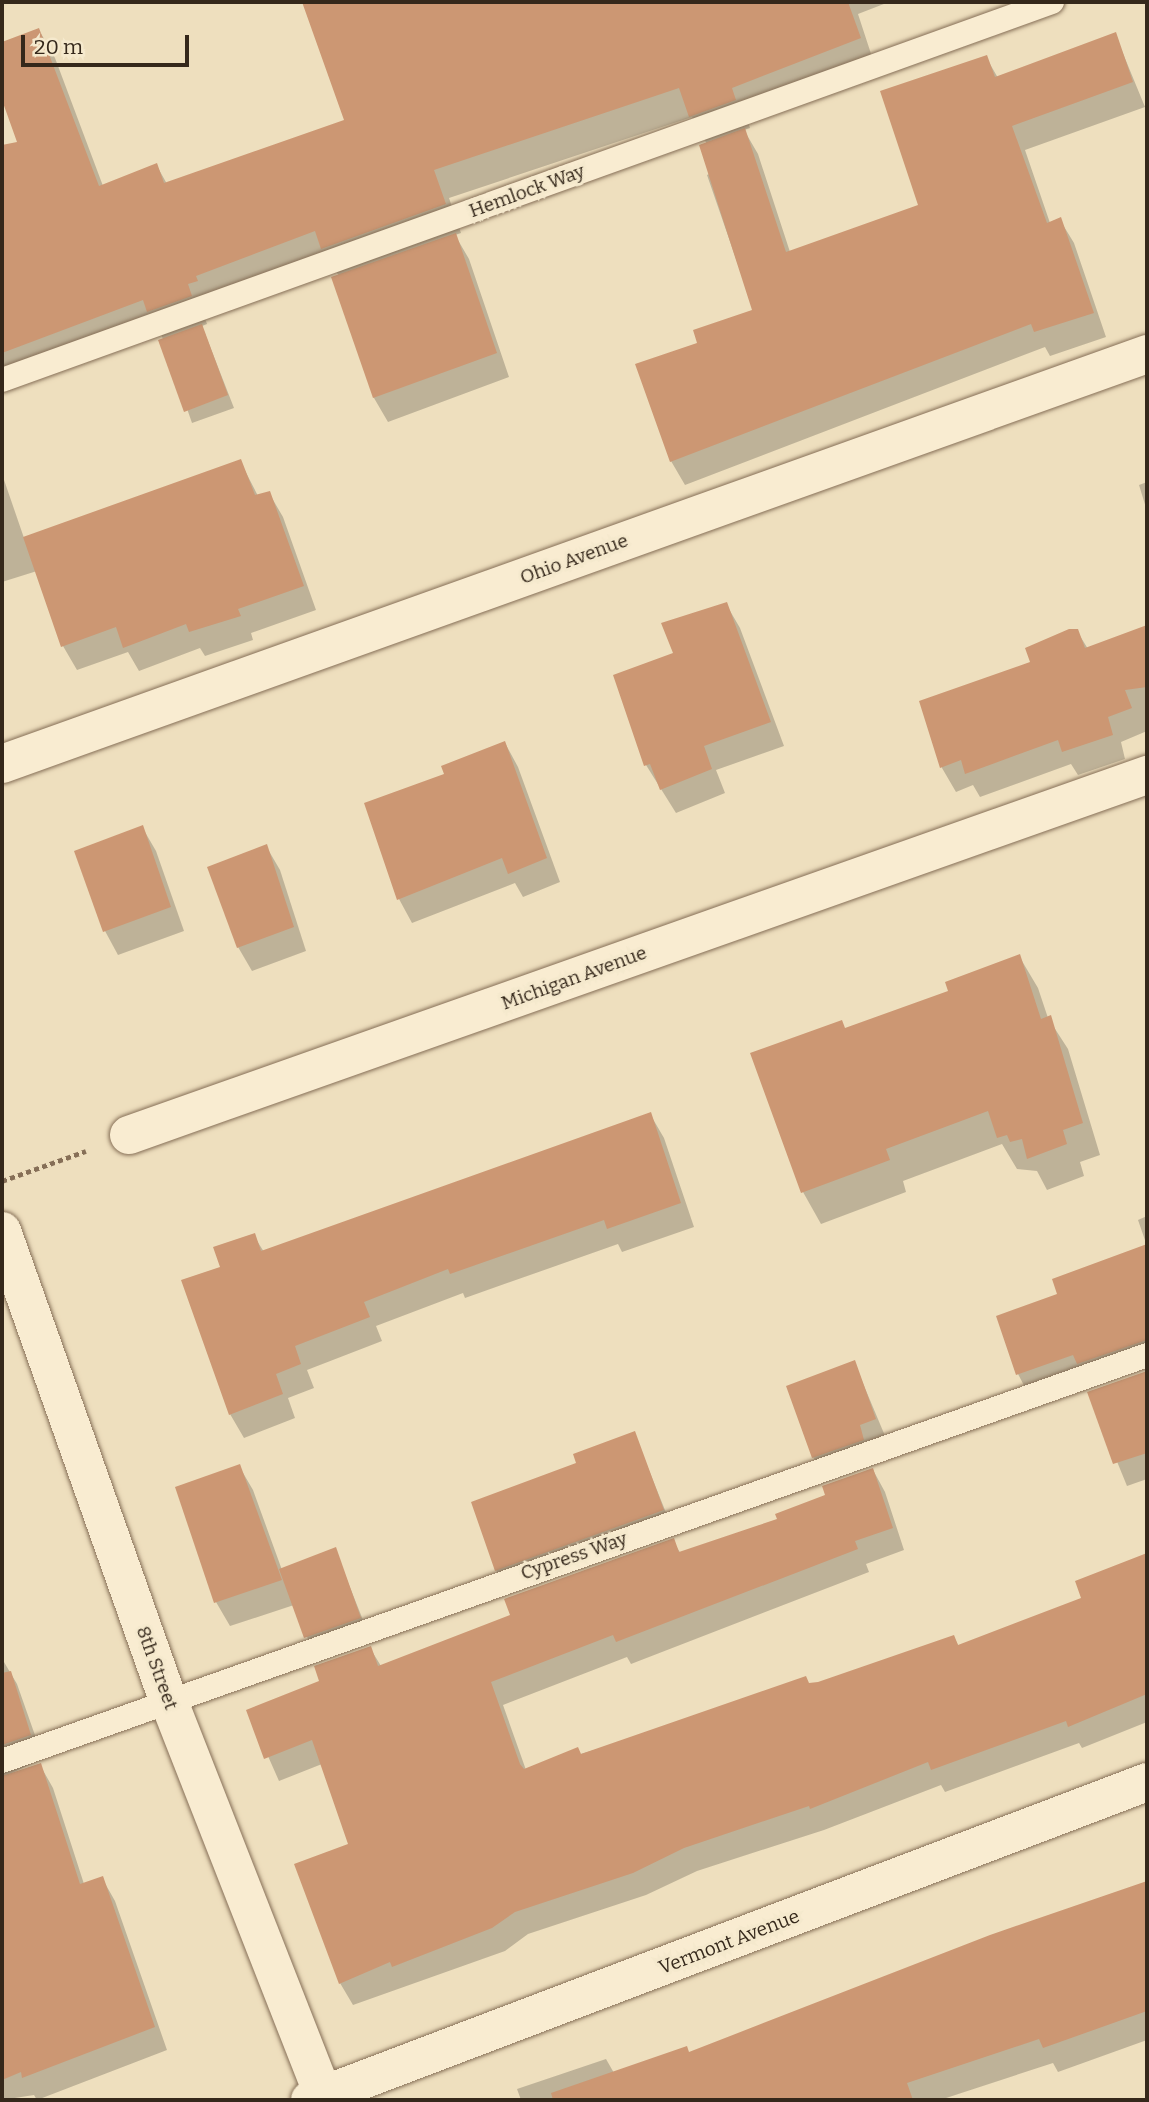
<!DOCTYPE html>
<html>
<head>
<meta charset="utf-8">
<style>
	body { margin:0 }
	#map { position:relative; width:1149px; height:2102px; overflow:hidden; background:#eedfbe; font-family:Bitter,serif }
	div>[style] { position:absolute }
	.shadow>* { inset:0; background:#0003 }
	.building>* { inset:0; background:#cc9773 }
	.path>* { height:4.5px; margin-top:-2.25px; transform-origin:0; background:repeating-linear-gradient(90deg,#866f57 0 5px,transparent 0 8.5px) }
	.roads { filter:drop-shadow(0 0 2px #866f57) drop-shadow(0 0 2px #866f57) }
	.lane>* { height:24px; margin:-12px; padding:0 12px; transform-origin:12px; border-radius:12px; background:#f9ecd1 }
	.street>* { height:38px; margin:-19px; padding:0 19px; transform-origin:19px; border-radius:19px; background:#f9ecd1 }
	span { translate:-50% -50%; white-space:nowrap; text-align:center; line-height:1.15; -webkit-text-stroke:6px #f5e9cd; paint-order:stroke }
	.street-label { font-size:19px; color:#35281b }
	.frame { position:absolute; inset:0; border:4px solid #35281b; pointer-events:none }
	.scale { position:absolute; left:21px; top:35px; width:168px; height:32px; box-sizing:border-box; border:4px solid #35281b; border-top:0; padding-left:9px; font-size:21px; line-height:24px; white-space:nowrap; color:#35281b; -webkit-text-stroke:5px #f5e9cd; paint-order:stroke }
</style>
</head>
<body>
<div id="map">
	<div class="shadow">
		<i style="clip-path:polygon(304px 2px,889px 2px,858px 14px,875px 66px,746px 116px,750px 128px,744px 130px,758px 154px,790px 252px,920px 206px,986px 57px,998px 78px,1115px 34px,1145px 107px,1025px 150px,1050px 223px,1060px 220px,1074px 243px,1106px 337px,1050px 356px,1045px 347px,685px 485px,671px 461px,699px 345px,754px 311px,707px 175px,711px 173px,707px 144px,692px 117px,449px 198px,461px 233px,455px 235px,469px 259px,509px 377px,388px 422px,374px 398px,333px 278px,339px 276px,329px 259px,203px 313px,207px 324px,202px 326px,234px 408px,192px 423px,159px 328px,2px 388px,2px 227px,43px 210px,2px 95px,2px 44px,39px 30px,55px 58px,103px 186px,157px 166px,167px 184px,346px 121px)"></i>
		<i style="clip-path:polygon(240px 461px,258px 496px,269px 493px,283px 517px,316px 610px,251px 633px,253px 640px,205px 656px,200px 648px,139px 671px,128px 652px,77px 670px,63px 646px,37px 571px,2px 582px,2px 474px,24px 538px)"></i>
		<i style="clip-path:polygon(1147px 482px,1147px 511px,1139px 485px)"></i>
		<i style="clip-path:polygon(726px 604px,740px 628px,784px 746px,716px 770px,725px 793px,676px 813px,646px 765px,675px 654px)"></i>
		<i style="clip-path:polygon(1077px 631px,1088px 649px,1115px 659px,1147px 646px,1147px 731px,1121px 742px,1125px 759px,1078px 775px,1071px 764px,980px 797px,973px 785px,956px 792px,942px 768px,921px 702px,1032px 663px)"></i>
		<i style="clip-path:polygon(505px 743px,518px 767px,560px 882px,523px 897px,515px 883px,412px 923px,399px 899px,446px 775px)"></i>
		<i style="clip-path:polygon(142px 827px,156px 851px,184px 931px,118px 955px,105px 931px)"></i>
		<i style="clip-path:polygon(266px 846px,280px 870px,306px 951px,252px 971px,238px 947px)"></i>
		<i style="clip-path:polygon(1019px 956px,1038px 988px,1048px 1018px,1068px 1049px,1100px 1155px,1080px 1162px,1084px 1176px,1047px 1190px,1037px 1171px,1017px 1169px,1002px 1144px,903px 1181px,906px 1192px,821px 1224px,803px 1192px,846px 1029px,950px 992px)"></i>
		<i style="clip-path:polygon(650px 1114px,664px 1138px,694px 1227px,622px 1252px,618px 1244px,465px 1298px,463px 1293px,376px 1326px,382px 1341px,307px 1370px,314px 1388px,288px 1398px,295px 1418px,244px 1438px,230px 1414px,223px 1268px,254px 1236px,264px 1252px)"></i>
		<i style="clip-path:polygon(1147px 1216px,1147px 1366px,1030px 1397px,1018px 1374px,1059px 1295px,1054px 1280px,1147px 1246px,1138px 1220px)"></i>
		<i style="clip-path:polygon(854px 1362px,888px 1443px,827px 1481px,813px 1457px)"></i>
		<i style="clip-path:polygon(1147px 1372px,1147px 1479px,1127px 1486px,1089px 1393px)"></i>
		<i style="clip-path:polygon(634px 1433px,673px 1530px,507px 1589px,496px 1570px,578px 1464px)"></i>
		<i style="clip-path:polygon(239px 1466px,253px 1490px,282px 1570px,335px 1550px,367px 1630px,312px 1649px,294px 1605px,230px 1626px,216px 1602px)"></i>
		<i style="clip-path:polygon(873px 1470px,885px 1492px,904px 1550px,866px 1564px,869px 1572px,631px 1664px,627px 1657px,503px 1705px,526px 1770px,819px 1684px,954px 1637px,959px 1647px,1084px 1599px,1077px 1582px,1147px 1555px,1147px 1722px,1082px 1748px,1079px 1743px,945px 1792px,941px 1785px,824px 1830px,697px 1871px,646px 1895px,528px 1934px,505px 1951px,353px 2005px,340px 1983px,350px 1845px,322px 1764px,279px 1781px,248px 1711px,322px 1682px,370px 1648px,381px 1666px,512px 1616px,673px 1541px,681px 1554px,779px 1520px)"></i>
		<i style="clip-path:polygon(4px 1662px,17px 1684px,43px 1758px,6px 1776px,40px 1765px,53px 1788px,84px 1884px,102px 1878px,115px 1901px,167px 2050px,37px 2100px,34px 2095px,2px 2100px)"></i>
		<i style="clip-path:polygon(1147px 1882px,1147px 2040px,1058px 2072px,1053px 2063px,940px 2100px,521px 2100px,517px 2089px,606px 2059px,614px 2073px,690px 2054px)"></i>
	</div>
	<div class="building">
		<i style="clip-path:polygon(302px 2px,848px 2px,861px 38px,732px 88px,736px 100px,689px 117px,679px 88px,434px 170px,446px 204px,321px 249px,315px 231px,196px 276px,198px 281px,188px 284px,192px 296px,147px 312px,143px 300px,2px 353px,2px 145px,17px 142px,2px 100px,2px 42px,39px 28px,99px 186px,157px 163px,164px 183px,344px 120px)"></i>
		<i style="clip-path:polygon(1116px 32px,1133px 82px,1012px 126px,1047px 223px,1061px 217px,1094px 313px,1034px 332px,1031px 324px,670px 462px,635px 364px,697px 343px,693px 330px,752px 310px,699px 145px,745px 128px,786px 252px,918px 205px,880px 91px,987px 55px,995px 77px)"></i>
		<i style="clip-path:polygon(456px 233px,497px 353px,373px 398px,331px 277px)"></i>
		<i style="clip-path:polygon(202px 324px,228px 395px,184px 412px,158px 340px)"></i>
		<i style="clip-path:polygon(241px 459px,255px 495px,270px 491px,304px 586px,238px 609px,241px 616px,189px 632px,186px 624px,123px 648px,116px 627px,61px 647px,23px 537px)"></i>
		<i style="clip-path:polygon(727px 602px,771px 722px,704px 746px,712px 769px,660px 790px,650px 764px,644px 766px,613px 675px,673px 653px,661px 623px)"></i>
		<i style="clip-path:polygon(1147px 625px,1147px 687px,1125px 690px,1132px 708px,1108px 717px,1113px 735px,1062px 752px,1058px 740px,965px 774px,961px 760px,940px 768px,919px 701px,1030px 662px,1025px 648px,1069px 629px,1078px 629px,1085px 648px)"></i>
		<i style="clip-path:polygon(505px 741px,547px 858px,508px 874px,502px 858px,397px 900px,364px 803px,444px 774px,441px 766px)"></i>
		<i style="clip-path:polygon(143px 825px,171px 907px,103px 932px,74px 851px)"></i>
		<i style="clip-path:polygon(267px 844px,294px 927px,237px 948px,207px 867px)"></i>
		<i style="clip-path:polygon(1020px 954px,1041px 1019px,1051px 1015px,1083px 1123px,1063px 1130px,1067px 1144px,1027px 1159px,1022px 1139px,1010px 1142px,1007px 1135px,997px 1138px,988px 1111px,886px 1149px,890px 1160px,801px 1193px,750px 1053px,842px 1020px,845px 1028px,948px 991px,945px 982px)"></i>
		<i style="clip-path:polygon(651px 1112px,681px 1203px,607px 1229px,604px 1220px,450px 1274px,448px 1269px,364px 1302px,370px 1317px,295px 1346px,301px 1364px,276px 1374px,283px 1394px,229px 1415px,181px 1280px,220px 1267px,213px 1247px,255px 1233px,261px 1251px)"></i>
		<i style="clip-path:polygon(1147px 1244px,1147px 1340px,1077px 1364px,1073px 1355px,1016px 1375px,996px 1316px,1057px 1294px,1052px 1279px)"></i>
		<i style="clip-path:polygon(855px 1360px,876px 1419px,860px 1425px,864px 1440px,812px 1458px,786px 1386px)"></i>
		<i style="clip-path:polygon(1147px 1371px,1147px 1453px,1113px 1464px,1087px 1392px)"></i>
		<i style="clip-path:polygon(635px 1431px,664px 1510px,495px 1571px,471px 1502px,576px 1463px,573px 1454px)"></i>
		<i style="clip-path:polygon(240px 1464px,282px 1580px,214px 1603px,175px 1487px)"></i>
		<i style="clip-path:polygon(873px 1468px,893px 1528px,855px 1541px,858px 1549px,616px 1642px,613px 1635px,491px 1682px,520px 1764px,524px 1769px,578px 1747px,581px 1754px,806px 1676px,809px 1683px,818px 1682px,954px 1635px,958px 1645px,1081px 1598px,1075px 1581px,1147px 1553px,1147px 1694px,1068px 1727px,1066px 1721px,931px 1770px,928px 1762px,810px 1809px,809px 1806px,684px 1848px,633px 1873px,515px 1912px,492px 1928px,392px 1967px,390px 1962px,339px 1984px,294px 1864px,348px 1844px,312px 1740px,264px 1759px,246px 1710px,319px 1681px,314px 1666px,371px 1646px,378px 1666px,510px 1615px,504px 1599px,674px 1538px,679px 1552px,777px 1519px,775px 1514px,825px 1495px,822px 1486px)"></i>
		<i style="clip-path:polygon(336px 1547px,361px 1618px,304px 1638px,279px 1569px)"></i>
		<i style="clip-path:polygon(11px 1671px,31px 1735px,2px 1745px,2px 1673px)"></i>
		<i style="clip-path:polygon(41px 1763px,80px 1884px,103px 1876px,155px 2027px,22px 2078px,21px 2072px,2px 2080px,2px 1776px)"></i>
		<i style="clip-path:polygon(1147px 1881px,1147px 2011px,1043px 2048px,1039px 2039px,907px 2083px,913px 2100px,553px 2100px,551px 2093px,687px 2046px,689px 2052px,990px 1935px)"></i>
	</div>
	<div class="path">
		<i style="left:2px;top:1181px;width:89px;rotate:-19.7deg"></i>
	</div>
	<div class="roads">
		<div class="lane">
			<i style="left:2px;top:380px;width:1116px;rotate:-19.8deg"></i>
			<i style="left:2px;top:1761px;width:1215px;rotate:-19.52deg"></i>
		</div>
		<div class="street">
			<i style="left:2px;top:764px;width:1216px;rotate:-19.7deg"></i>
			<i style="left:129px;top:1135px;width:1080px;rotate:-19.48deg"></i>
			<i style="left:2px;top:1231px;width:497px;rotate:70.5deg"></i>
			<i style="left:168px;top:1699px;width:431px;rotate:68.6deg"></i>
			<i style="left:310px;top:2100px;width:895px;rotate:-20.8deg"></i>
		</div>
	</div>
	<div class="street-label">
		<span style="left:527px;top:191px;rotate:-20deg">Hemlock Way</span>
		<span style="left:574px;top:559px;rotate:-20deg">Ohio Avenue</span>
		<span style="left:574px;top:978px;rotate:-20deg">Michigan Avenue</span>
		<span style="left:574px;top:1556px;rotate:-19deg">Cypress Way</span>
		<span style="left:157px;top:1668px;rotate:70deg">8th Street</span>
		<span style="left:729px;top:1942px;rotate:-21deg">Vermont Avenue</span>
	</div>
	<div class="frame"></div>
	<div class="scale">20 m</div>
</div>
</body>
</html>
